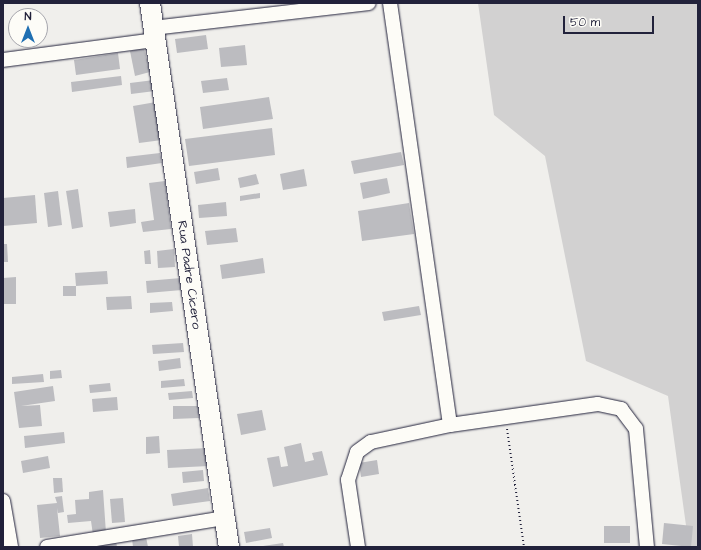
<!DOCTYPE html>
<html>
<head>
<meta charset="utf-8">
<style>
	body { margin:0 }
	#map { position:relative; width:701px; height:550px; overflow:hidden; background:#f0efec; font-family:"Architects Daughter",sans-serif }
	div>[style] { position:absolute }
	.green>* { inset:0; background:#d2d1d1 }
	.building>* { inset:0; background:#bcbcc0 }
	.path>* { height:2px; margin-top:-1px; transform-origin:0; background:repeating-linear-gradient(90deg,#22223b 0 1px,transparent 0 4px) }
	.roads { filter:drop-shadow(0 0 1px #22223b) drop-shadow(0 0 1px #22223b) }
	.street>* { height:14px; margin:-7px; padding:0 7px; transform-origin:7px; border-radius:7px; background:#fdfcf7 }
	.secondary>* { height:20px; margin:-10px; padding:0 10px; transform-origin:10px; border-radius:10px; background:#fdfcf7 }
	span { translate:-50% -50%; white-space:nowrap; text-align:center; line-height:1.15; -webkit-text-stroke:3.5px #fdfcf7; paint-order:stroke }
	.street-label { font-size:13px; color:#22223b }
	.frame { position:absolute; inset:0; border:4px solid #22223b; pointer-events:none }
	.north { position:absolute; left:8px; top:8px; width:40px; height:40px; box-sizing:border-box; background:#fdfcf7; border:1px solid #a5a5ac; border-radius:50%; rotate:0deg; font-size:11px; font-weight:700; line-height:16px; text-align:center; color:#22223b }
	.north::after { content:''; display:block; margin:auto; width:14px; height:18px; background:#1f6fb2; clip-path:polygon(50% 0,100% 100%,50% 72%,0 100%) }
	.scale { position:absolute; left:563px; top:16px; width:91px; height:18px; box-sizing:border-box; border:2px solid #22223b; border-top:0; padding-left:5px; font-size:12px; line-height:14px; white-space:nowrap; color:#22223b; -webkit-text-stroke:3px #fdfcf7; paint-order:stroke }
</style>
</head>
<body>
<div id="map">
	<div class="green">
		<i style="clip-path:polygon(478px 3px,698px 3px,698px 547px,689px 547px,668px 396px,586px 361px,545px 156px,494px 115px)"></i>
	</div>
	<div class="building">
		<i style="clip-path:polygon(206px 35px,208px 49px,177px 53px,175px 39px)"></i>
		<i style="clip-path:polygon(245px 45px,247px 65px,221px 67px,219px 48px)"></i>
		<i style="clip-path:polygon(144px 48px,150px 72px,135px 76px,130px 51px)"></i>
		<i style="clip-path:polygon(118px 53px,120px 69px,76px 75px,74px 60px)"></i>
		<i style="clip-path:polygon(121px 76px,122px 85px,72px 92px,71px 82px)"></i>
		<i style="clip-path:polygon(227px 78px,229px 90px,203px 93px,201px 81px)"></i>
		<i style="clip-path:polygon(154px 80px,155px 91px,131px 94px,130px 83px)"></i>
		<i style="clip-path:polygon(269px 97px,273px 119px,203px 129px,200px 107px)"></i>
		<i style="clip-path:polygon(156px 102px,162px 140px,139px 143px,133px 106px)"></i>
		<i style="clip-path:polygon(272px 128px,275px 155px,189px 166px,185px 139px)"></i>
		<i style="clip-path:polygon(401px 152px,404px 165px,354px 174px,351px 161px)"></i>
		<i style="clip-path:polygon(160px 153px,162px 163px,127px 168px,126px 157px)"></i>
		<i style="clip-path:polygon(218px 168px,220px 180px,196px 184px,194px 172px)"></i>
		<i style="clip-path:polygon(304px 169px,307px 186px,283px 190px,280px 174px)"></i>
		<i style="clip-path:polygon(256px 174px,259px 184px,240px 188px,238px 178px)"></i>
		<i style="clip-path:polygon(387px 178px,390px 193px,363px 199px,360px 183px)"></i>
		<i style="clip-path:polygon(165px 181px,171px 229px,143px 232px,141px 222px,154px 220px,149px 183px)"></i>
		<i style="clip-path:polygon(78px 189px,83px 227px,72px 229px,66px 191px)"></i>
		<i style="clip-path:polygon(58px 191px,62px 225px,48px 227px,44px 193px)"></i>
		<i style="clip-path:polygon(260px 193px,260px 198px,240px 201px,240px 196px)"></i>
		<i style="clip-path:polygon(35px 195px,37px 223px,3px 226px,3px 198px)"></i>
		<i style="clip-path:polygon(226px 202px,227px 216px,199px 218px,198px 205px)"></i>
		<i style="clip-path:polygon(409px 203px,414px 234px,362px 241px,358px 211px)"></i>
		<i style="clip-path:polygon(135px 209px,136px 223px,110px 227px,108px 212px)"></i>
		<i style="clip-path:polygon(236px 228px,238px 242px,207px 245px,205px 231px)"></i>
		<i style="clip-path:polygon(3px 244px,7px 244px,8px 262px,3px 262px)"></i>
		<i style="clip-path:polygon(174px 249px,175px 267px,158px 268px,157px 251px)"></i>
		<i style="clip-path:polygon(150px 250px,151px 264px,145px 264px,144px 251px)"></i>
		<i style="clip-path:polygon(263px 258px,265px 273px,222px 279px,220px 265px)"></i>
		<i style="clip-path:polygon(107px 271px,108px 284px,76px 286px,75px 273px)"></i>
		<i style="clip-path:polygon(16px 277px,16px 304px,3px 304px,3px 278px)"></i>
		<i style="clip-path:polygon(181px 278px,182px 290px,147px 293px,146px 281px)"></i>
		<i style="clip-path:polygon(63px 286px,76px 286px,76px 296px,63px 296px)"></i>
		<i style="clip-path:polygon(131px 296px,132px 309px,107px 310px,106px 297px)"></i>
		<i style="clip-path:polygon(172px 302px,173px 311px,150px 313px,150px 303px)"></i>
		<i style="clip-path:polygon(419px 306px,421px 315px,384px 321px,382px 312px)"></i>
		<i style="clip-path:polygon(183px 343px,184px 352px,153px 354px,152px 345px)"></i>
		<i style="clip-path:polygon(180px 358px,181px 368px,159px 371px,158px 361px)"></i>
		<i style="clip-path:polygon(61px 370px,62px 378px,50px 379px,50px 371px)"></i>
		<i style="clip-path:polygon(43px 374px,44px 382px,12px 384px,12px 377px)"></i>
		<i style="clip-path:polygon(184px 379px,185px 386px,161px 388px,161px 381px)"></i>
		<i style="clip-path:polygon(110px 383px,111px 391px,90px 393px,89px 385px)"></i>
		<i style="clip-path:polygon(53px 386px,55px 401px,21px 406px,40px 405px,42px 426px,19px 428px,14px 392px)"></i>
		<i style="clip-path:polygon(192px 391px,193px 398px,169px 400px,168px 393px)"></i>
		<i style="clip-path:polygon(117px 397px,118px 410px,93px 412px,92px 399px)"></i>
		<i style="clip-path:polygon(173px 406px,199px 406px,199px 418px,173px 419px)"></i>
		<i style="clip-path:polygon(262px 410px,266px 430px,241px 435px,237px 414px)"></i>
		<i style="clip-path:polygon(64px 432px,65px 443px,25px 448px,24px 436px)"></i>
		<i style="clip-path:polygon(159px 436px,160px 453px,146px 454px,146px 437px)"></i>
		<i style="clip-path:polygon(301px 443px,305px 462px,314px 460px,312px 453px,322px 451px,328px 475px,273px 487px,267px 458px,279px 456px,281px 467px,288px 466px,284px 447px)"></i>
		<i style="clip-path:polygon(208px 448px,209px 466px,168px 468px,167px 450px)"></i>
		<i style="clip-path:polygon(48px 456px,50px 468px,23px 473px,21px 461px)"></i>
		<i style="clip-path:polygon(377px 460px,379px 474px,361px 477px,359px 463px)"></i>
		<i style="clip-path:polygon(203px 470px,204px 481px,183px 483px,182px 472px)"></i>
		<i style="clip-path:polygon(53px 478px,62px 478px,63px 492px,54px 493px)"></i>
		<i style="clip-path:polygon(208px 488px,210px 501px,173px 506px,171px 494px)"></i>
		<i style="clip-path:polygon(103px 490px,106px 533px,93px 535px,91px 521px,68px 523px,67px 515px,76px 514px,75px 500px,89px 499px,89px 492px)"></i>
		<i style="clip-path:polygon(62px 496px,64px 512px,58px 513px,57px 508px,60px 536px,40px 538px,37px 505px,57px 503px,55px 497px)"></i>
		<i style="clip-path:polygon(123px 498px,125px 522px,112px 523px,110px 499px)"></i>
		<i style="clip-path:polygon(664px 523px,693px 526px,691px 547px,662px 544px)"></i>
		<i style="clip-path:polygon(604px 526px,630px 526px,630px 543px,604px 543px)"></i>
		<i style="clip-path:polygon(270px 528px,272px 538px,246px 543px,244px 532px)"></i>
		<i style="clip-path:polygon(192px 534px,193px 547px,179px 547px,178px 536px)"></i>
		<i style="clip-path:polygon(146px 537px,148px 547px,133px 547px,132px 539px)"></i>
		<i style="clip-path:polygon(116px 541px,117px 547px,99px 547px,98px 543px)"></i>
		<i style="clip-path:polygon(283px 543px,284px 547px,263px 547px,263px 546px)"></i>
	</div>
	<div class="path">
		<i style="left:507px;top:429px;width:119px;rotate:81.8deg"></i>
	</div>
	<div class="roads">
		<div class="street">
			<i style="left:390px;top:3px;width:426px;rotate:81.9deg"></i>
			<i style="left:153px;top:28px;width:217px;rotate:-6.6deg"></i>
			<i style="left:3px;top:60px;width:153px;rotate:-7.5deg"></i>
			<i style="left:3px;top:501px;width:47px;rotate:80.1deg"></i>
			<i style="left:47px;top:547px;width:179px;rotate:-9.3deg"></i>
			<i style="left:358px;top:547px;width:68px;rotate:-98.5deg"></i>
			<i style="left:348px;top:480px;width:29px;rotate:-72deg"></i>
			<i style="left:357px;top:452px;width:17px;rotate:-36deg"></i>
			<i style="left:371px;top:442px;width:81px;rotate:-12.1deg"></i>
			<i style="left:450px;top:425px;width:149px;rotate:-8.1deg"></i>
			<i style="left:598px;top:404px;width:24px;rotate:12deg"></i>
			<i style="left:621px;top:409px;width:25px;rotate:53deg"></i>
			<i style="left:636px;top:429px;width:119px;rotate:84.7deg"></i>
		</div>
		<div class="secondary">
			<i style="left:150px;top:3px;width:550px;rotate:81.74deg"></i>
		</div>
	</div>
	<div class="street-label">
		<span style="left:189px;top:275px;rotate:82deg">Rua Padre Cicero</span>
	</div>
	<div class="frame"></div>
	<div class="north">N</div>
	<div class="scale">50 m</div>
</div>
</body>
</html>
